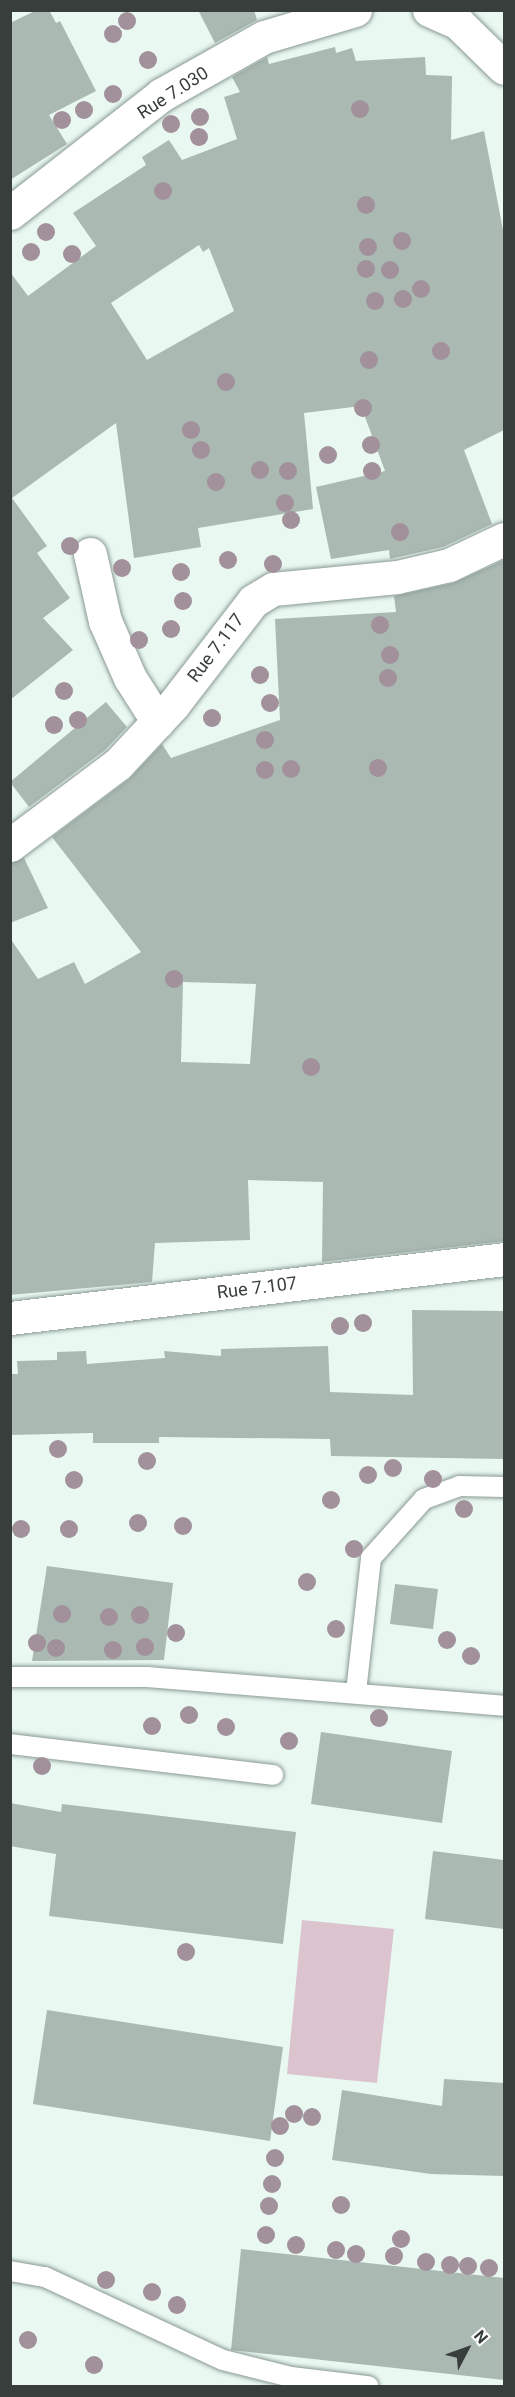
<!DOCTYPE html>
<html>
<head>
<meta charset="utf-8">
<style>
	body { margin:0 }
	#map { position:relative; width:515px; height:2397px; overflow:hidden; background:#e9f9f2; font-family:Roboto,sans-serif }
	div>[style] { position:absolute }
	.green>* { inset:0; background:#dcc4cf }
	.building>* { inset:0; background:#aab9b2 }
	.roads { filter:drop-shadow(0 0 2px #8a9992) drop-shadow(0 0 2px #8a9992) }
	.lane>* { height:20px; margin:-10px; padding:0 10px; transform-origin:10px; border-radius:10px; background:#fff }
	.street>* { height:33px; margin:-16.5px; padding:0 16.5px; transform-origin:16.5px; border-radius:16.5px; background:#fff }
	.trees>* { width:18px; height:18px; margin:-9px; border-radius:50%; background:#a2909b }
	span { translate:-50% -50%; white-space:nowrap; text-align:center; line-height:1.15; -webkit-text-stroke:4.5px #fff; paint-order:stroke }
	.street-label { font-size:18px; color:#373e3b }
	.frame { position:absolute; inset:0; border:12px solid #373e3b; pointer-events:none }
	.north { position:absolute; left:437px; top:2319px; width:60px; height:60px; -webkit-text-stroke:4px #fff; paint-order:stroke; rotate:49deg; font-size:16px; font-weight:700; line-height:24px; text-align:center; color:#373e3b }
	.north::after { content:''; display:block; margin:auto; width:21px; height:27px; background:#373e3b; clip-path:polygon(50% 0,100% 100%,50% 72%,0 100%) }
</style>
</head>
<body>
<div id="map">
	<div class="green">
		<i style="clip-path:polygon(302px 1920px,394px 1929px,377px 2083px,287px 2074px)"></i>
	</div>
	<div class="building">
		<i style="clip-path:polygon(37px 10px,49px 10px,56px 23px,60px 21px,96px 91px,49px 115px,67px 144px,10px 180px,10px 23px)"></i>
		<i style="clip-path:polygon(198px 10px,254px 10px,257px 20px,215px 43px)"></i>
		<i style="clip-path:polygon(evenodd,335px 47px,336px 53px,352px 48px,356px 61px,425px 57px,426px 75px,452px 76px,451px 140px,484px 131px,504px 235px,504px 430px,464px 450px,492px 524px,443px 547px,394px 558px,390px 559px,389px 550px,331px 559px,316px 487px,385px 471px,361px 406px,304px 413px,313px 509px,198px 528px,201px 547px,134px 558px,116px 423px,12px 498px,47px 546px,37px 553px,70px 598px,43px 618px,73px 650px,10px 700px,10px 272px,28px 296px,96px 246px,73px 213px,146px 165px,142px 157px,169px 140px,182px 160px,237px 139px,224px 97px,240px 92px,232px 77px,267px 57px,269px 64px,335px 47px,199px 245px,203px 252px,209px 248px,234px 311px,147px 360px,111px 303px,199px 245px)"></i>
		<i style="clip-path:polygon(evenodd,504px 560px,504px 1241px,322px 1262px,323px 1182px,248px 1180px,250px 1240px,155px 1243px,152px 1282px,10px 1295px,10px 938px,38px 979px,74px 962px,85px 984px,141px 952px,52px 837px,129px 779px,162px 744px,171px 758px,280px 720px,275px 619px,396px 612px,394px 596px,453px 583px,504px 560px,183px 982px,256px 984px,250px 1064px,181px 1062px,183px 982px)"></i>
		<i style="clip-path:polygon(106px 702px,127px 727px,105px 750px,29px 807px,10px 782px)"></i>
		<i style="clip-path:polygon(24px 858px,48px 908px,10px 923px,10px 863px)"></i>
		<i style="clip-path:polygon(412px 1310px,504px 1311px,504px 1459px,331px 1456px,330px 1439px,159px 1437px,159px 1443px,93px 1443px,93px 1433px,10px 1435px,10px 1374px,18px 1374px,17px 1361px,57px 1360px,57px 1352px,86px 1351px,87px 1364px,165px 1358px,164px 1351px,221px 1356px,221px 1349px,328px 1346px,330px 1392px,413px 1395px)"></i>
		<i style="clip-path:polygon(47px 1566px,173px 1583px,164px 1660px,32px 1661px)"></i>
		<i style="clip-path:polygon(395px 1584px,438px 1589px,433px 1629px,390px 1624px)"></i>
		<i style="clip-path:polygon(321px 1732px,452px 1751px,442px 1823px,311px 1804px)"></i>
		<i style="clip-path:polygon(10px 1803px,61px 1812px,62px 1804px,296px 1832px,283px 1944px,49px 1916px,56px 1854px,10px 1846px)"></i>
		<i style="clip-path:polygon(433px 1851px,504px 1860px,504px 1929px,425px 1919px)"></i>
		<i style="clip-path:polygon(47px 2010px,283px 2047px,270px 2141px,33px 2104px)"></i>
		<i style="clip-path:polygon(444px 2079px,504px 2083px,504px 2176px,431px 2174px,332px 2160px,342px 2090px,442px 2106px)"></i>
		<i style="clip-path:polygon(241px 2249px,504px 2278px,504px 2380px,231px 2350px)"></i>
	</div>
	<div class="roads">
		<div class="lane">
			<i style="left:10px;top:1677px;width:137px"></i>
			<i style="left:147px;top:1677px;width:358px;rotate:4.6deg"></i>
			<i style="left:356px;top:1692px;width:135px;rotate:-83.6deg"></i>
			<i style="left:371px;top:1558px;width:79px;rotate:-48.1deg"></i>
			<i style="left:424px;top:1499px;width:37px;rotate:-20deg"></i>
			<i style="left:459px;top:1486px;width:45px;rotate:1.3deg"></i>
			<i style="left:10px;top:1744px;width:265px;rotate:6.7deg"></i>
			<i style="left:10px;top:2271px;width:36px;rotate:10deg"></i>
			<i style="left:45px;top:2277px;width:196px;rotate:25deg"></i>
			<i style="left:223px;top:2360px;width:70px;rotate:14deg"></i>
			<i style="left:291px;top:2377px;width:78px;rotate:6.7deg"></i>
		</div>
		<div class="street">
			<i style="left:429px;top:10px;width:32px;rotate:24deg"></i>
			<i style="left:458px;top:23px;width:64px;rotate:44.4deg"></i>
			<i style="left:10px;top:213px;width:192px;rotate:-38deg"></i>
			<i style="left:161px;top:95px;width:118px;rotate:-29.4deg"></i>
			<i style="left:264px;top:37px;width:95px;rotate:-16.5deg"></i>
			<i style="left:90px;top:554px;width:69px;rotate:77.4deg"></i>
			<i style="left:105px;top:621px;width:62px;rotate:66.3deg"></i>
			<i style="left:130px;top:678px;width:52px;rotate:57.5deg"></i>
			<i style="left:10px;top:845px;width:135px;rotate:-36.9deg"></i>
			<i style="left:118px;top:764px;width:81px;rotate:-47deg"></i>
			<i style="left:173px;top:705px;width:131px;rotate:-52.4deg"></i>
			<i style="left:253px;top:601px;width:23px;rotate:-31deg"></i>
			<i style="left:273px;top:589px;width:125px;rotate:-5.5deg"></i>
			<i style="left:397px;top:577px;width:53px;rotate:-13deg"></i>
			<i style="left:449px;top:565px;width:61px;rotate:-25.3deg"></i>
			<i style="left:10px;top:1318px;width:498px;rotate:-6.8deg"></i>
		</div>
	</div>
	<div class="trees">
		<i style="left:127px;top:21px"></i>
		<i style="left:113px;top:34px"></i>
		<i style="left:148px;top:60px"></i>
		<i style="left:113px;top:94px"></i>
		<i style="left:360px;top:109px"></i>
		<i style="left:84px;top:110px"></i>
		<i style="left:200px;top:117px"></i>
		<i style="left:62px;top:120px"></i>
		<i style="left:171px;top:124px"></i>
		<i style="left:199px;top:137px"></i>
		<i style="left:163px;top:191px"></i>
		<i style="left:366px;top:205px"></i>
		<i style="left:46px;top:232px"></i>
		<i style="left:402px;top:241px"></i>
		<i style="left:368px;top:247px"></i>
		<i style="left:31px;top:252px"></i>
		<i style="left:72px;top:254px"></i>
		<i style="left:366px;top:269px"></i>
		<i style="left:390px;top:270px"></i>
		<i style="left:421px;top:289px"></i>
		<i style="left:403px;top:299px"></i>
		<i style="left:375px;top:301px"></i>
		<i style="left:441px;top:351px"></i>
		<i style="left:369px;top:360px"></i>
		<i style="left:226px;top:382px"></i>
		<i style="left:363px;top:408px"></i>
		<i style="left:191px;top:430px"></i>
		<i style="left:371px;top:445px"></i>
		<i style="left:201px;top:450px"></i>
		<i style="left:328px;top:455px"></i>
		<i style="left:260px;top:470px"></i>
		<i style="left:288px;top:471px"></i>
		<i style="left:372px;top:471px"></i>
		<i style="left:216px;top:482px"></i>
		<i style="left:285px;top:503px"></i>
		<i style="left:291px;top:520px"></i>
		<i style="left:400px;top:532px"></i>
		<i style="left:70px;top:546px"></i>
		<i style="left:228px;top:560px"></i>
		<i style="left:273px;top:564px"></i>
		<i style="left:122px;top:568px"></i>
		<i style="left:181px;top:572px"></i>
		<i style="left:183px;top:601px"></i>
		<i style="left:380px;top:625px"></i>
		<i style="left:171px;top:629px"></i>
		<i style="left:139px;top:640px"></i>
		<i style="left:390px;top:655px"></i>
		<i style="left:260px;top:675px"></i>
		<i style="left:388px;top:678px"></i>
		<i style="left:64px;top:691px"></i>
		<i style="left:270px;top:703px"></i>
		<i style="left:212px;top:718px"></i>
		<i style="left:78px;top:720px"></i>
		<i style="left:54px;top:725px"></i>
		<i style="left:265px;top:740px"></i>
		<i style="left:378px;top:768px"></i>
		<i style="left:291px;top:769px"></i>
		<i style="left:265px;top:770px"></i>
		<i style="left:174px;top:979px"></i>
		<i style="left:311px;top:1067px"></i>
		<i style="left:363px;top:1323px"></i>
		<i style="left:340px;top:1326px"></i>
		<i style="left:58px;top:1449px"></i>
		<i style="left:147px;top:1461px"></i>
		<i style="left:393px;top:1468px"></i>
		<i style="left:368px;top:1475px"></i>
		<i style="left:433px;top:1479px"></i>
		<i style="left:74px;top:1480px"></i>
		<i style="left:331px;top:1500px"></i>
		<i style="left:464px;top:1509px"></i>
		<i style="left:138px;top:1523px"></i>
		<i style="left:183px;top:1526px"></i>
		<i style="left:21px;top:1529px"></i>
		<i style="left:69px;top:1529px"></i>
		<i style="left:354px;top:1549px"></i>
		<i style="left:307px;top:1582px"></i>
		<i style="left:62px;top:1614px"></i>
		<i style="left:140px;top:1615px"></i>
		<i style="left:109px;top:1617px"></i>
		<i style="left:336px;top:1629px"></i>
		<i style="left:176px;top:1633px"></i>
		<i style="left:447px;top:1640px"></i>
		<i style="left:37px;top:1643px"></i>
		<i style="left:145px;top:1647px"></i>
		<i style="left:56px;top:1648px"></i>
		<i style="left:113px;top:1650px"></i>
		<i style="left:471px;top:1656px"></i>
		<i style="left:189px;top:1715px"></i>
		<i style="left:379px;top:1718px"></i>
		<i style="left:152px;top:1726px"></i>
		<i style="left:226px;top:1727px"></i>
		<i style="left:289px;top:1741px"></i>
		<i style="left:42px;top:1766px"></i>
		<i style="left:186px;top:1952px"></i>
		<i style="left:294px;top:2114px"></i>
		<i style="left:312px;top:2117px"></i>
		<i style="left:280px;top:2126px"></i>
		<i style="left:275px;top:2158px"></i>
		<i style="left:272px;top:2184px"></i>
		<i style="left:341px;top:2205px"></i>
		<i style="left:269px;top:2206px"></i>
		<i style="left:266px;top:2235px"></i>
		<i style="left:401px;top:2239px"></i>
		<i style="left:296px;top:2245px"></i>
		<i style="left:336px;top:2250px"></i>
		<i style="left:356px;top:2254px"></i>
		<i style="left:394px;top:2256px"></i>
		<i style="left:426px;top:2262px"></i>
		<i style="left:450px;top:2265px"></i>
		<i style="left:468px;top:2266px"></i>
		<i style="left:489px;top:2268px"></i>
		<i style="left:106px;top:2280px"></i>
		<i style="left:152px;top:2292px"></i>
		<i style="left:177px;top:2305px"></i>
		<i style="left:28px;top:2340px"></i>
		<i style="left:94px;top:2365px"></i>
	</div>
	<div class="street-label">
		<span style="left:173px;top:93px;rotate:-33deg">Rue 7.030</span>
		<span style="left:216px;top:648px;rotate:-53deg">Rue 7.117</span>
		<span style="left:257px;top:1288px;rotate:-7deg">Rue 7.107</span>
	</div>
	<div class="frame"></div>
	<div class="north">N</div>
</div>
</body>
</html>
